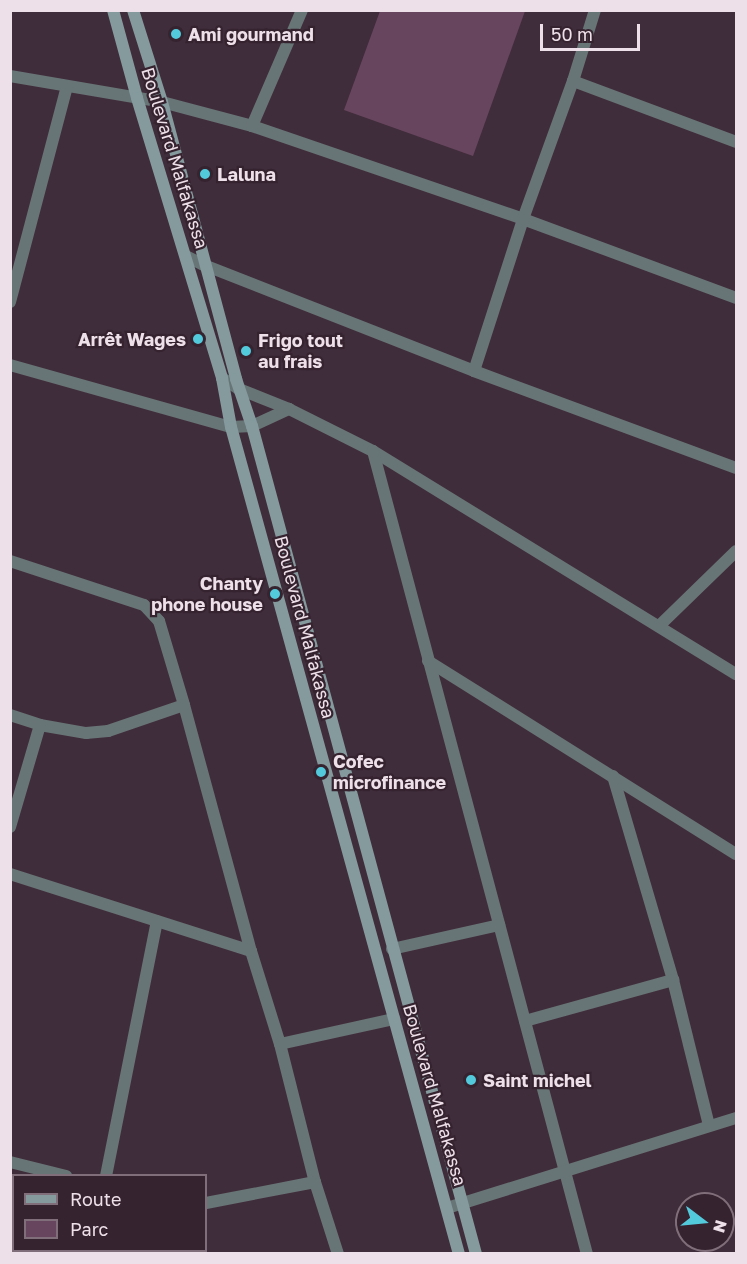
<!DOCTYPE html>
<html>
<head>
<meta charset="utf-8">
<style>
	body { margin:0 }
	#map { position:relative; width:747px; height:1264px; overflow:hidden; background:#402d3b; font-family:"Golos Text",sans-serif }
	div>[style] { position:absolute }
	.green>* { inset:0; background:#68455e }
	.street>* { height:12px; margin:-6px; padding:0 6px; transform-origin:6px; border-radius:6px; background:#687577 }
	.secondary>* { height:12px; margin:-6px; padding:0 6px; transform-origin:6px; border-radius:6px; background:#849a9d }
	.dots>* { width:16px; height:16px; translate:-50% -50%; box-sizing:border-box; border:3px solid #362330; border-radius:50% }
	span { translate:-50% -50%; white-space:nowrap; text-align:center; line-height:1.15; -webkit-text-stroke:4.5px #362330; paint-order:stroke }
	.poi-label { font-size:18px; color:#eee0e9; font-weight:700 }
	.left { translate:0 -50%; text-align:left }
	.right { translate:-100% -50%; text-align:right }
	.street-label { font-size:18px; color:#eee0e9 }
	.frame { position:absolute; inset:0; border:12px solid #eee0e9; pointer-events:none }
	.legend { position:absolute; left:12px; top:1174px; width:195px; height:78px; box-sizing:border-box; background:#362330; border:2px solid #806f7a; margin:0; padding:8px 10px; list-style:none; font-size:18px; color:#eee0e9 }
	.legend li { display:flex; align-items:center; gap:12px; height:30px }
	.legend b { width:30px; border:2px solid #806f7a }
	.north { position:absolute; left:675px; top:1192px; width:60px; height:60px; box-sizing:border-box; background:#362330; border:2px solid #806f7a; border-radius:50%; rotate:106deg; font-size:16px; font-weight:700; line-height:24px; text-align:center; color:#eee0e9 }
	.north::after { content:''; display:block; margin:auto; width:21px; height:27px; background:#53cadc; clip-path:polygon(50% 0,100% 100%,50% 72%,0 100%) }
	.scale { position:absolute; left:540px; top:24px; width:100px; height:27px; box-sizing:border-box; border:3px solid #eee0e9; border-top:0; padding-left:8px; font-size:18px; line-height:21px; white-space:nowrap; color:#eee0e9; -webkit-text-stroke:4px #362330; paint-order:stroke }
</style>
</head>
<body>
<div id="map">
	<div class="green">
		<i style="clip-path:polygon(380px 11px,525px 11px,473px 156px,344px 110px)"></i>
	</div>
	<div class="street">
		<i style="left:10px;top:76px;width:154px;rotate:9.7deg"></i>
		<i style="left:162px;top:102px;width:93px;rotate:14.9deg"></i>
		<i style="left:252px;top:126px;width:287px;rotate:18.9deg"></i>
		<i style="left:523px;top:219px;width:227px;rotate:20.3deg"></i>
		<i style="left:573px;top:81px;width:174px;rotate:20.5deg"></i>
		<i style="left:252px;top:126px;width:126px;rotate:-66.7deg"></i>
		<i style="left:186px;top:256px;width:20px;rotate:27deg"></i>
		<i style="left:204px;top:265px;width:290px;rotate:21.4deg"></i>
		<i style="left:474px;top:371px;width:279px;rotate:20.3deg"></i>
		<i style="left:10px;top:302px;width:223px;rotate:-75.2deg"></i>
		<i style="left:10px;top:365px;width:230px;rotate:15.7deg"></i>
		<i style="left:231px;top:427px;width:21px;rotate:-3deg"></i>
		<i style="left:252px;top:426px;width:41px;rotate:-24.7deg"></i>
		<i style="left:474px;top:371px;width:160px;rotate:-72.1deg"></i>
		<i style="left:523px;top:219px;width:147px;rotate:-70.1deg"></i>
		<i style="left:573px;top:81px;width:74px;rotate:-72.8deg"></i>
		<i style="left:222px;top:378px;width:20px;rotate:33deg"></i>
		<i style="left:239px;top:389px;width:54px;rotate:21.8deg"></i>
		<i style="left:289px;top:409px;width:94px;rotate:26.6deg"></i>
		<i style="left:373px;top:451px;width:426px;rotate:31.6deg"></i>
		<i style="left:373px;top:451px;width:831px;rotate:75.08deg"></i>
		<i style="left:10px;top:561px;width:141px;rotate:18.2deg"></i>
		<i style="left:144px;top:605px;width:22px;rotate:47deg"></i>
		<i style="left:159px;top:621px;width:88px;rotate:73.4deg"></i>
		<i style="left:184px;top:705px;width:255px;rotate:74.8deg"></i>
		<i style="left:251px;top:951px;width:97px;rotate:72.7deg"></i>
		<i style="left:280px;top:1044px;width:142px;rotate:75.8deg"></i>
		<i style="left:315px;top:1182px;width:76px;rotate:72.3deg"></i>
		<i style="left:660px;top:625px;width:106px;rotate:-44.2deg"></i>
		<i style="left:428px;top:661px;width:363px;rotate:32.1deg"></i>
		<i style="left:10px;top:715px;width:32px;rotate:18deg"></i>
		<i style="left:40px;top:725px;width:47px;rotate:9.9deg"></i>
		<i style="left:86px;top:733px;width:22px;rotate:-5deg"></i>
		<i style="left:108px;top:731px;width:80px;rotate:-18.9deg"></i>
		<i style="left:613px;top:776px;width:213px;rotate:73.6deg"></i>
		<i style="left:673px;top:980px;width:149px;rotate:76.1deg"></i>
		<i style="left:10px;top:827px;width:106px;rotate:-73.6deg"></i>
		<i style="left:10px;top:874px;width:253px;rotate:17.7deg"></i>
		<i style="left:392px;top:949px;width:110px;rotate:-12.6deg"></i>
		<i style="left:525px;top:1021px;width:154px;rotate:-15.5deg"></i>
		<i style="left:280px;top:1044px;width:117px;rotate:-12.4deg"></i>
		<i style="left:10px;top:1162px;width:58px;rotate:14deg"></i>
		<i style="left:106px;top:1176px;width:260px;rotate:-78.7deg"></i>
		<i style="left:206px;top:1203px;width:111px;rotate:-10.9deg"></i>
		<i style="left:447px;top:1208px;width:303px;rotate:-17.3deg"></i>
		<i style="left:76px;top:1254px;width:4px;rotate:-76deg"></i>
	</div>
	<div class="secondary">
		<i style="left:113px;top:10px;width:91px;rotate:74.7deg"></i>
		<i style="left:137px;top:98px;width:293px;rotate:73.1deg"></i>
		<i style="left:222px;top:378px;width:50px;rotate:79.6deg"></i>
		<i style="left:231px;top:427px;width:858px;rotate:74.59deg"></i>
		<i style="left:133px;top:10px;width:96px;rotate:72.5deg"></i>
		<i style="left:162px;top:102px;width:287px;rotate:75deg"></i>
		<i style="left:236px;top:379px;width:50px;rotate:71.2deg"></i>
		<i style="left:252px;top:426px;width:858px;rotate:74.86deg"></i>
	</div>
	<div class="dots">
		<i style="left:176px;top:34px;background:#53cadc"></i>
		<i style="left:205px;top:174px;background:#53cadc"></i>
		<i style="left:198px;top:339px;background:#53cadc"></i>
		<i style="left:246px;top:351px;background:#53cadc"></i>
		<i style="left:275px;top:594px;background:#53cadc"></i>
		<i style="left:321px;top:772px;background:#53cadc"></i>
		<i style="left:471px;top:1080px;background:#53cadc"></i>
	</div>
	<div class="poi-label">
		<span class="left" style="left:188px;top:34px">Ami gourmand</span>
		<span class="left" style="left:217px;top:174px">Laluna</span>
		<span class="right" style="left:186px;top:339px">Arrêt Wages</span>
		<span class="left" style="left:258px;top:351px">Frigo tout<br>au frais</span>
		<span class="right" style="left:263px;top:594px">Chanty<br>phone house</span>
		<span class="left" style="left:333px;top:772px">Cofec<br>microfinance</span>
		<span class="left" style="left:483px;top:1080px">Saint michel</span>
	</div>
	<div class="street-label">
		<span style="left:175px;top:158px;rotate:73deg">Boulevard Malfakassa</span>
		<span style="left:305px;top:627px;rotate:75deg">Boulevard Malfakassa</span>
		<span style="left:435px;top:1095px;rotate:74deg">Boulevard Malfakassa</span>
	</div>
	<div class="frame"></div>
	<ul class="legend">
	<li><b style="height:8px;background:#849a9d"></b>Route</li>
	<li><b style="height:16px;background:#68455e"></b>Parc</li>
	</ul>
	<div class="north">N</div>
	<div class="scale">50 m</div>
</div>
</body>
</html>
